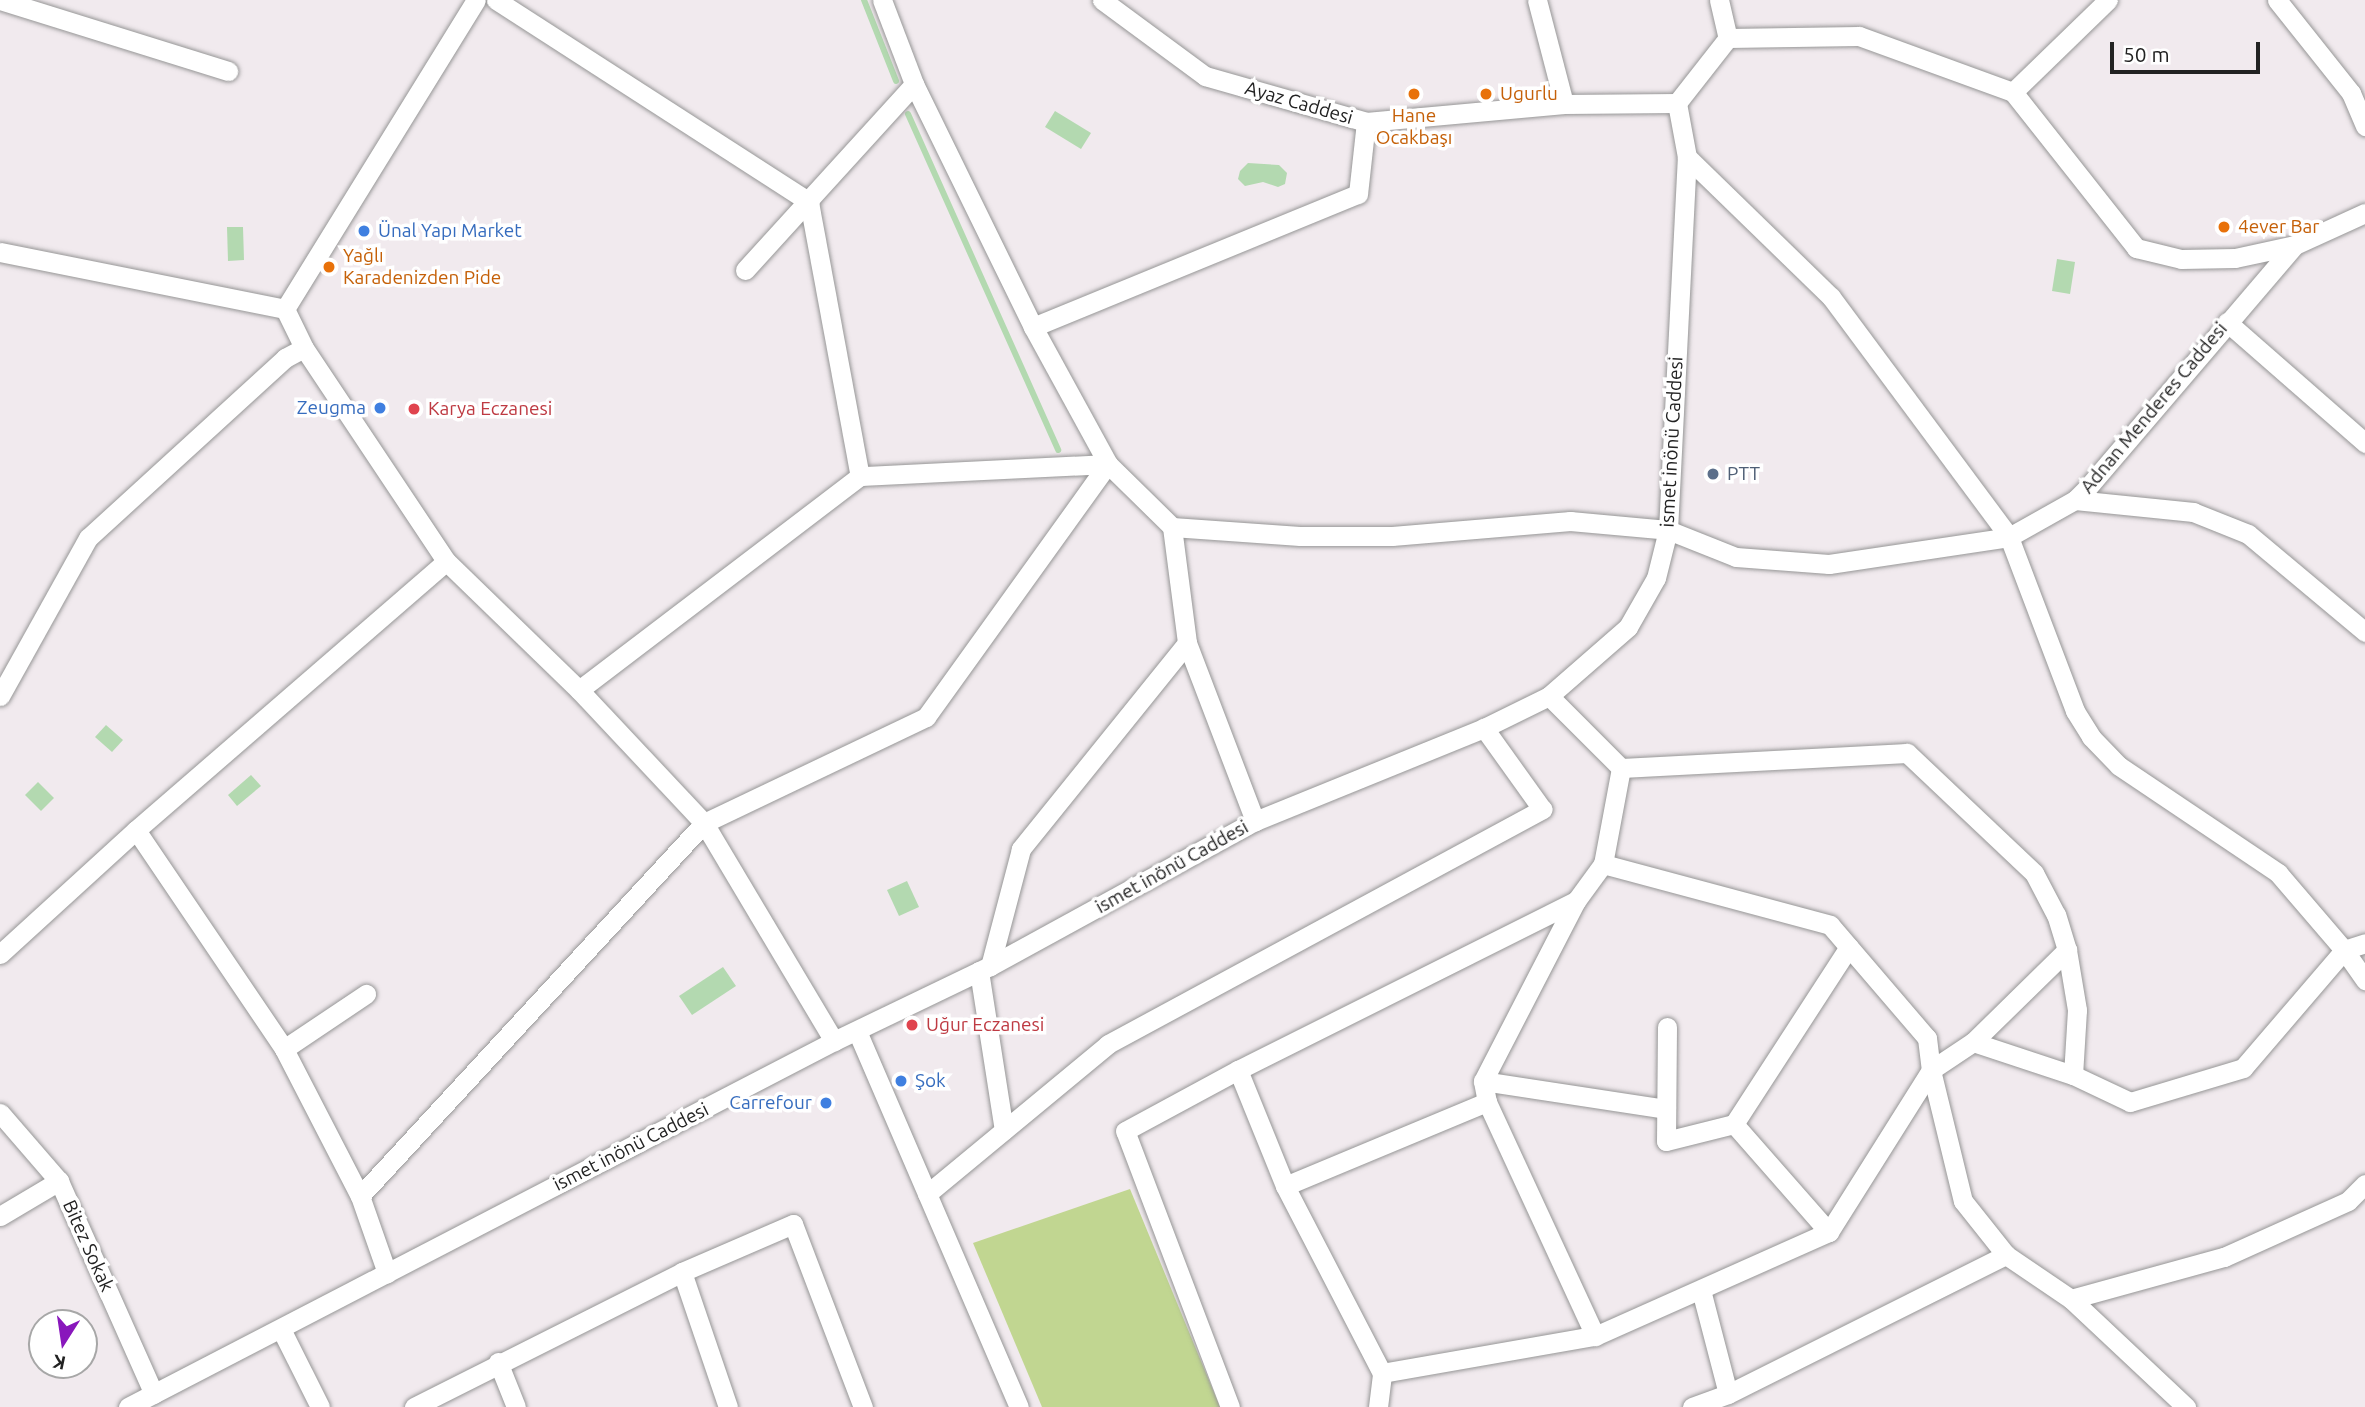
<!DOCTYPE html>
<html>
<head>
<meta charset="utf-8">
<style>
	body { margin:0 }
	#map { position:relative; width:2365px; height:1407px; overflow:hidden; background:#f1eaee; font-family:Ubuntu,sans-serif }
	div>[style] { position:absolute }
	.pitch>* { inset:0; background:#c1d691 }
	.water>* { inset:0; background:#b3d9b0 }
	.stream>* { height:6px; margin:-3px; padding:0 3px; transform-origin:3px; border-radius:3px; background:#b3d9b0 }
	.roads { filter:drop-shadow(0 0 2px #969696) drop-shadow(0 0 2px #969696) }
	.minor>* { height:19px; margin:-9.5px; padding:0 9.5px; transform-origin:9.5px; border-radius:9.5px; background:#fff }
	.dots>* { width:19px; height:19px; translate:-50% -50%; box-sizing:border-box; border:4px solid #fff; border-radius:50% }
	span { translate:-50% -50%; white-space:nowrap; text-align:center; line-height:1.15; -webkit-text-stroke:7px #fff; paint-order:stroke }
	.food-label { font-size:19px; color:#c56008 }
	.left { translate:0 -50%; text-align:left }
	.street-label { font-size:19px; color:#222 }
	.shop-label { font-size:19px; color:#366cbe }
	.right { translate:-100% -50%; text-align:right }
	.health-label { font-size:19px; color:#be3a42 }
	.service-label { font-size:19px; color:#4e5e75 }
	.north { position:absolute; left:28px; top:1309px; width:70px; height:70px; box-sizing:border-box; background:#fff; border:2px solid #a7a7a7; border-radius:50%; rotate:192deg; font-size:19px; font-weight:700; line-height:28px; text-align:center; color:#222 }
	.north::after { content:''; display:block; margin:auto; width:24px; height:32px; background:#8917bc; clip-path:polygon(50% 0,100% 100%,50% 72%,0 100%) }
	.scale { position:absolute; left:2110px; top:42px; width:150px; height:32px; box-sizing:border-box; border:4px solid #222; border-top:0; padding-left:9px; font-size:21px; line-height:24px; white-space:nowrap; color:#222; -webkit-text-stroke:5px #fff; paint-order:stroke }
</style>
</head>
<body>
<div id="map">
	<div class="pitch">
		<i style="clip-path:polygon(1130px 1189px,1220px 1407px,1042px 1407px,973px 1243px)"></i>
	</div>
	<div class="water">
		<i style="clip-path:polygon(1055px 111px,1091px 133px,1081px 149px,1045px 127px)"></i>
		<i style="clip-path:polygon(1248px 163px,1279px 165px,1287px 173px,1285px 184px,1278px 187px,1263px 182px,1245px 186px,1238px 179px,1240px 171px)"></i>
		<i style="clip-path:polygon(227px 227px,243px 227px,244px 260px,228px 261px)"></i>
		<i style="clip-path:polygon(2057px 259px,2075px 262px,2070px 294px,2052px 291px)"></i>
		<i style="clip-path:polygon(106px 725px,123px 740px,112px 752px,95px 737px)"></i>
		<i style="clip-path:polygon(251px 775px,261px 786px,237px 806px,228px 795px)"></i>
		<i style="clip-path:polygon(38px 782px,54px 798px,41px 811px,25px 795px)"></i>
		<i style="clip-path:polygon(907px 881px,919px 907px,899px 916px,887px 890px)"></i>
		<i style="clip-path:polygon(723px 967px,736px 986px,692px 1015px,679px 996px)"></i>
	</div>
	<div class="stream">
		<i style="left:864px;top:0;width:87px;rotate:68.4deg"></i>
		<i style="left:908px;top:114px;width:368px;rotate:65.9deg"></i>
	</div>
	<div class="roads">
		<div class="minor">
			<i style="left:0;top:0;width:239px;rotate:17.3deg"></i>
			<i style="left:496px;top:0;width:373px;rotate:32.8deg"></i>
			<i style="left:809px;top:202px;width:279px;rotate:79.5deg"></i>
			<i style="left:882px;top:0;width:90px;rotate:69.1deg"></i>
			<i style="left:914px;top:84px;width:271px;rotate:63.9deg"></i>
			<i style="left:1033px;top:327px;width:156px;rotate:61.3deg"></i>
			<i style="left:1108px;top:464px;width:90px;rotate:44.5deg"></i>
			<i style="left:1172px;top:527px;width:117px;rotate:82.6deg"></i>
			<i style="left:1187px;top:643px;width:265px;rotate:128.9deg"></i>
			<i style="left:1021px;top:849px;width:121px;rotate:104.8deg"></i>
			<i style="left:1102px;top:0;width:128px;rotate:36.4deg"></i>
			<i style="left:1205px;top:76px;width:167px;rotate:15.9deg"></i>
			<i style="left:1366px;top:122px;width:199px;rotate:-5.2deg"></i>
			<i style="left:1564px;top:104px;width:113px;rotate:-0.5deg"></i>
			<i style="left:1537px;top:0;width:107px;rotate:75.4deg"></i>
			<i style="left:1719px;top:0;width:39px;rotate:77deg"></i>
			<i style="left:2277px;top:0;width:119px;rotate:51.5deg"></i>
			<i style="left:2351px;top:93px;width:36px;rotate:67deg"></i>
			<i style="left:1728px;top:38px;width:131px;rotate:-0.9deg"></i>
			<i style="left:1859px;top:36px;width:164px;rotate:20deg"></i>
			<i style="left:2013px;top:92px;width:199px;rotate:51.7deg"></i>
			<i style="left:2136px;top:248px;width:46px;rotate:13.7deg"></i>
			<i style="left:2181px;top:259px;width:54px;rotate:-1.1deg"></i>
			<i style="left:2235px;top:258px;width:61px;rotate:-12.2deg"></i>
			<i style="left:2013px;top:92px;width:132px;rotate:-44.1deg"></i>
			<i style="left:1687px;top:157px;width:201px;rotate:44.2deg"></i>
			<i style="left:1831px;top:297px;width:299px;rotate:53.4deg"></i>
			<i style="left:2009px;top:537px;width:186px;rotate:69.2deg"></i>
			<i style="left:2075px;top:711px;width:31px;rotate:58deg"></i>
			<i style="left:2091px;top:737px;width:40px;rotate:46deg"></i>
			<i style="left:2119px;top:766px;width:192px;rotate:33.9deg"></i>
			<i style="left:2278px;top:873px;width:101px;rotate:49.4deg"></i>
			<i style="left:2344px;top:950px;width:37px;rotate:55deg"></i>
			<i style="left:0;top:252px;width:291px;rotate:11.3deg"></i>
			<i style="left:745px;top:270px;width:251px;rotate:-47.7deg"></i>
			<i style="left:285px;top:309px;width:43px;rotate:64deg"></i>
			<i style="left:304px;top:348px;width:256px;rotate:56.3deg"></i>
			<i style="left:446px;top:561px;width:185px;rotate:44.1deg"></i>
			<i style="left:579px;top:690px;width:183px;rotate:46.8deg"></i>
			<i style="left:704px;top:823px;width:254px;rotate:59.2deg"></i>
			<i style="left:285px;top:309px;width:363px;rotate:-58.3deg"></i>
			<i style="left:2227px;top:322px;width:184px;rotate:41.2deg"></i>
			<i style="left:1033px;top:327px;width:351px;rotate:-22.3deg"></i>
			<i style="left:1358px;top:194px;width:72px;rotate:-83.7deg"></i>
			<i style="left:2075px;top:500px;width:119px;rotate:5.8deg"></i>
			<i style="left:2193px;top:512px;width:59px;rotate:21.8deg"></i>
			<i style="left:2248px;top:534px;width:153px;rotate:39.9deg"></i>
			<i style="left:1172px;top:527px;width:128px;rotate:4deg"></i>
			<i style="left:1300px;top:536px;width:92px"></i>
			<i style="left:1392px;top:536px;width:179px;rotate:-4.8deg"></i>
			<i style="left:1570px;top:521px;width:98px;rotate:5.2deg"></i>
			<i style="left:1668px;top:530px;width:73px;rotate:21.7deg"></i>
			<i style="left:1736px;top:557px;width:93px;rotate:4.3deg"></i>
			<i style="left:1829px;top:564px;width:182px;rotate:-8.5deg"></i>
			<i style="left:2009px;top:537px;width:76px;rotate:-29.3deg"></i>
			<i style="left:2075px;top:500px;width:18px;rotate:-45deg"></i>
			<i style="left:2088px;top:487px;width:318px;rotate:-49.5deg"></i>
			<i style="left:2295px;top:245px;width:77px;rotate:-24.6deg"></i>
			<i style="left:1187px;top:643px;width:191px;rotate:69.1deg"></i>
			<i style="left:0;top:696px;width:181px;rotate:-60.9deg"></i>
			<i style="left:88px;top:538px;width:267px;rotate:-42.4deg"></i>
			<i style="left:285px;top:358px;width:21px;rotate:-28deg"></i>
			<i style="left:1549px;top:696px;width:102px;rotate:45deg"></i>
			<i style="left:1621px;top:768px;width:98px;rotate:100.6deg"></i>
			<i style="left:1603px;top:864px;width:235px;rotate:15deg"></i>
			<i style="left:1830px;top:925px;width:149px;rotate:49.4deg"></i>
			<i style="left:1927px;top:1038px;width:32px;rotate:83deg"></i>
			<i style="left:1931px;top:1070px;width:135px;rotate:76.3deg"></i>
			<i style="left:1963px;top:1201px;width:69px;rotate:51.5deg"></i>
			<i style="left:2006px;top:1255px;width:78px;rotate:34.1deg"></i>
			<i style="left:2071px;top:1299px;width:158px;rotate:43.2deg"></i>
			<i style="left:136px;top:830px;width:264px;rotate:55.9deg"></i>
			<i style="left:284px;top:1049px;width:165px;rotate:62.7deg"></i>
			<i style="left:360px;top:1196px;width:82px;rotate:70.7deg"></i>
			<i style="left:2067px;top:950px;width:61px;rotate:80.5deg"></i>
			<i style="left:2077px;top:1010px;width:65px;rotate:93.5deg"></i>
			<i style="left:0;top:954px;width:184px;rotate:-42.4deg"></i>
			<i style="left:136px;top:830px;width:410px;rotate:-40.9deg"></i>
			<i style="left:979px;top:971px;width:161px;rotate:81.1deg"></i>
			<i style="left:1667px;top:1027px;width:114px;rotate:90.5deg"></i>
			<i style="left:1666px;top:1141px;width:70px;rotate:-14deg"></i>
			<i style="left:1734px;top:1124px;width:211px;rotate:-57deg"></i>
			<i style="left:857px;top:1031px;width:409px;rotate:66.7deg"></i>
			<i style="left:1973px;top:1042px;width:105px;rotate:18.3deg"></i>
			<i style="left:2073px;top:1075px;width:63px;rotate:25.3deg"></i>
			<i style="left:2130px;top:1102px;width:118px;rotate:-16.7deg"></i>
			<i style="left:2243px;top:1068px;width:155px;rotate:-49.4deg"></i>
			<i style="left:2344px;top:950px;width:22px;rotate:-18deg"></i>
			<i style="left:284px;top:1049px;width:99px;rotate:-33.9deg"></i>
			<i style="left:1238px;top:1070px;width:125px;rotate:67.9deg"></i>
			<i style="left:1285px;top:1186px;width:211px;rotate:62.6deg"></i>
			<i style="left:1483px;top:1081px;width:185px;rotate:8.7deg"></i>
			<i style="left:1487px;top:1102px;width:258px;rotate:65.2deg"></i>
			<i style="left:0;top:1113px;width:90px;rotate:49.1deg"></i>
			<i style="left:59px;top:1181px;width:233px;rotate:66deg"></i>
			<i style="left:1734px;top:1124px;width:144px;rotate:48.7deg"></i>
			<i style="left:1285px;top:1186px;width:219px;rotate:-22.6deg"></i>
			<i style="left:1487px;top:1102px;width:21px;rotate:-101deg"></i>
			<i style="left:1483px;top:1081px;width:203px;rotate:-62.7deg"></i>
			<i style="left:927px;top:1194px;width:235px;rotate:-39.6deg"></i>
			<i style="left:1108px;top:1044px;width:494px;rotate:-28.4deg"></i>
			<i style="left:1542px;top:809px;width:100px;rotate:-125.6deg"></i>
			<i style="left:360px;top:1196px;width:507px;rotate:-47.32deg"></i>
			<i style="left:704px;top:823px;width:246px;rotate:-25.5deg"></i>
			<i style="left:926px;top:717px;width:312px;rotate:-54.3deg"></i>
			<i style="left:1108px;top:464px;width:248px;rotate:177.2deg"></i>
			<i style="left:860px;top:476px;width:353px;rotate:142.7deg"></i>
			<i style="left:0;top:1216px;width:69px;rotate:-30.7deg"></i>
			<i style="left:682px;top:1272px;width:143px;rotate:71.2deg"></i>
			<i style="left:1701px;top:1290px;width:107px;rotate:75.4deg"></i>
			<i style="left:2071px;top:1299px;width:159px;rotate:-15.4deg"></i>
			<i style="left:2224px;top:1257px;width:136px;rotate:-24.3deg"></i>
			<i style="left:2348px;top:1201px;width:24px;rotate:-45deg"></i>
			<i style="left:281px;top:1329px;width:87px;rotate:63.4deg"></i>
			<i style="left:498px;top:1362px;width:48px;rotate:68.2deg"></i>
			<i style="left:128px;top:1407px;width:795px;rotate:-27.4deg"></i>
			<i style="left:834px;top:1041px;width:173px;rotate:-25.7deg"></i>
			<i style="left:990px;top:966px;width:302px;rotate:-28.7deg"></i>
			<i style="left:1255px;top:821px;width:247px;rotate:-22.1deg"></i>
			<i style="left:1484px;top:728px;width:72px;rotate:-26.2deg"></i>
			<i style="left:1549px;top:696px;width:105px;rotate:-41.1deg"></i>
			<i style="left:1628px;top:627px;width:56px;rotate:-60.3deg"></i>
			<i style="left:1656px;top:578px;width:49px;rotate:-76deg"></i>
			<i style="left:1668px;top:530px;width:373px;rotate:-87.1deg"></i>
			<i style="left:1687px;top:157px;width:55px;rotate:-100.5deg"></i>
			<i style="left:1677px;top:103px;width:83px;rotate:-51.9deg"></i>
			<i style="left:414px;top:1407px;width:300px;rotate:-26.7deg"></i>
			<i style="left:682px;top:1272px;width:121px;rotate:-23.4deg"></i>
			<i style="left:793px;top:1224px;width:196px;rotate:69.1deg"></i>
			<i style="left:1230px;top:1407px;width:295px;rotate:-110.8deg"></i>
			<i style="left:1125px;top:1131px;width:128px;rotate:-28.4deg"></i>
			<i style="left:1238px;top:1070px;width:378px;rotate:-26.6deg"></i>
			<i style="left:1576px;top:901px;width:46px;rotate:-53.9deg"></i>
			<i style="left:1378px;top:1407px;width:34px;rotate:-83deg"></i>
			<i style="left:1382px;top:1373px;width:216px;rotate:-9.9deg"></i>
			<i style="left:1595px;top:1336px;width:256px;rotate:-24deg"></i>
			<i style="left:1829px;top:1232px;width:191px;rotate:-57.8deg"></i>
			<i style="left:1931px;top:1070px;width:50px;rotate:-33.7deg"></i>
			<i style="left:1973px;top:1042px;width:132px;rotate:-44.4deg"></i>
			<i style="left:2067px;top:950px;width:37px;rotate:-107deg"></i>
			<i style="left:2056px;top:915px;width:47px;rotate:-117.6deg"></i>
			<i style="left:2034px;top:873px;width:175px;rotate:-136.6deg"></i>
			<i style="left:1907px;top:753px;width:286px;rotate:177deg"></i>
			<i style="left:1692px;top:1407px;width:38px;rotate:-20deg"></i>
			<i style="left:1728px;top:1394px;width:311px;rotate:-26.6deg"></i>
		</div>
	</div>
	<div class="dots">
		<i style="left:1414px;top:94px;background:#e8710a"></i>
		<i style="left:1486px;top:94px;background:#e8710a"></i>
		<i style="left:2224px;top:227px;background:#e8710a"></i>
		<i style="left:364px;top:231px;background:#3f7fe0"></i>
		<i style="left:329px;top:267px;background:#e8710a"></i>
		<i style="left:380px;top:408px;background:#3f7fe0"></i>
		<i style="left:414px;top:409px;background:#e0444e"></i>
		<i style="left:1713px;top:474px;background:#5c6f8a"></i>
		<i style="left:912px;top:1025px;background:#e0444e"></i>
		<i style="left:901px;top:1081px;background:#3f7fe0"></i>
		<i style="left:826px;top:1103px;background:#3f7fe0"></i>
	</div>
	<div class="food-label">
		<span class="left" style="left:1500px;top:94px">Ugurlu</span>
		<span style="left:1414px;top:127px">Hane<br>Ocakbaşı</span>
		<span class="left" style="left:2238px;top:227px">4ever Bar</span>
		<span class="left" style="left:343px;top:267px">Yağlı<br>Karadenizden Pide</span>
	</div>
	<div class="street-label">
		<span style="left:1299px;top:103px;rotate:16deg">Ayaz Caddesi</span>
		<span style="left:2154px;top:408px;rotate:-50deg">Adnan Menderes Caddesi</span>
		<span style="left:1672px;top:442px;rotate:-87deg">ismet inönü Caddesi</span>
		<span style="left:1172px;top:867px;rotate:-29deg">ismet inönü Caddesi</span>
		<span style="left:631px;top:1147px;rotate:-27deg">ismet inönü Caddesi</span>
		<span style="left:88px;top:1246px;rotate:66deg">Bitez Sokak</span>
	</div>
	<div class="shop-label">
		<span class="left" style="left:378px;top:231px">Ünal Yapı Market</span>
		<span class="right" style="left:366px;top:408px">Zeugma</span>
		<span class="left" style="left:915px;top:1081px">Şok</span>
		<span class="right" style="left:812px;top:1103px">Carrefour</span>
	</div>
	<div class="health-label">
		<span class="left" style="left:428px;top:409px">Karya Eczanesi</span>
		<span class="left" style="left:926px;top:1025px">Uğur Eczanesi</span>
	</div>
	<div class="service-label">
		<span class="left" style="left:1727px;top:474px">PTT</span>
	</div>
	<div class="north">K</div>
	<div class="scale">50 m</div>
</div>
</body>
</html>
